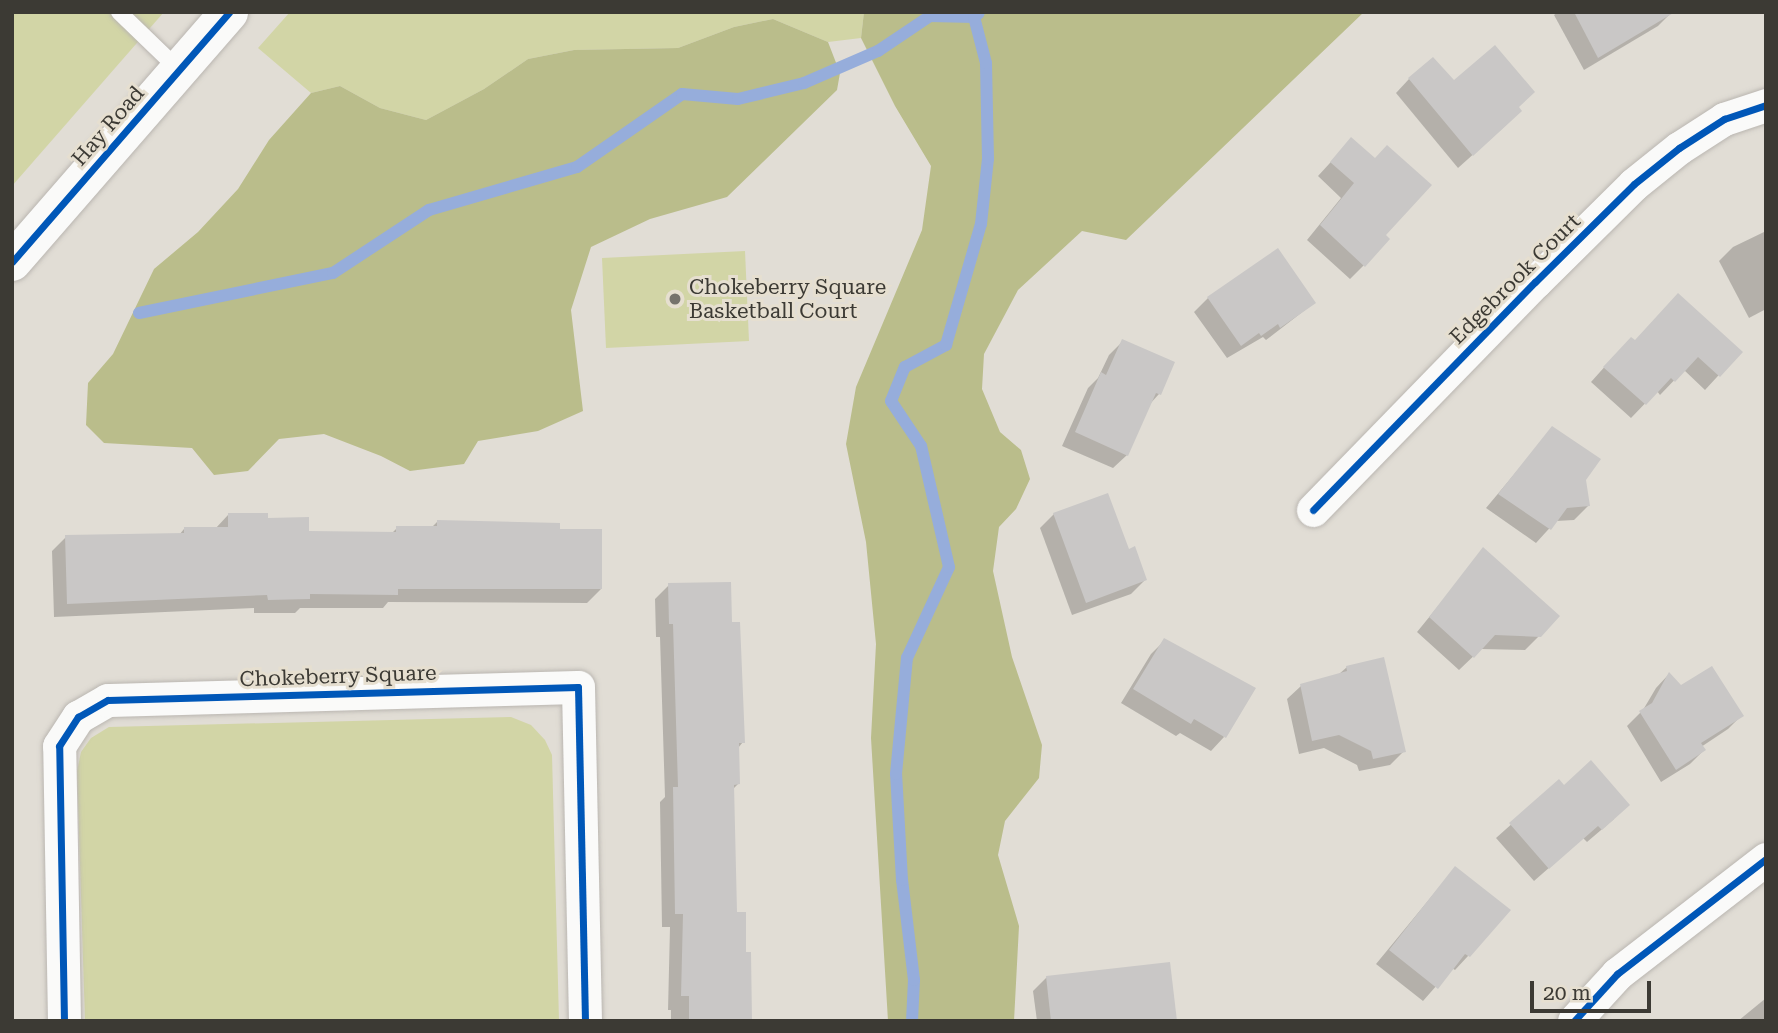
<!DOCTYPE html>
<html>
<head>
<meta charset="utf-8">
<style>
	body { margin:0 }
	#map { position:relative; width:1778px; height:1033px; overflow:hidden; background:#e1ddd5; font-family:"Roboto Serif",serif }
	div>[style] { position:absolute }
	.green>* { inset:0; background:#d2d5a6 }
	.forest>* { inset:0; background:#babd8b }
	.shadow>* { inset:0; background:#0003 }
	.stream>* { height:12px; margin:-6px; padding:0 6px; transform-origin:6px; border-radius:6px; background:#96addb }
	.building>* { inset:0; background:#c9c7c6 }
	.roads { filter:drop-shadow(0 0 2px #bab6b1) drop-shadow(0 0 2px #bab6b1) }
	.service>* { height:16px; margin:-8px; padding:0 8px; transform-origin:8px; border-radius:8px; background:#fafaf9 }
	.minor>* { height:33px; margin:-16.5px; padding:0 16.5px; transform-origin:16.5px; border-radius:16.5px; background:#fafaf9 }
	.tertiary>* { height:38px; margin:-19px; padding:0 19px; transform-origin:19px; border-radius:19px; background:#fafaf9 }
	.cycleway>* { height:7px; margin:-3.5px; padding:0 3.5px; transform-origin:3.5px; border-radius:3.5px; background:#0057b8 }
	.dots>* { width:19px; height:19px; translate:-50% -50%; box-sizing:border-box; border:4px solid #e6dfd0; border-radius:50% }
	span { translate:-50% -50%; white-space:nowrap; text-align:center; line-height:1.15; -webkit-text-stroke:6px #e6dfd0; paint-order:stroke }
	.street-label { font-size:21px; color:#3c3a34 }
	.poi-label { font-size:21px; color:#3c3a34 }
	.left { translate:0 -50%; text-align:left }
	.frame { position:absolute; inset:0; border:14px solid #3c3a34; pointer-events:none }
	.scale { position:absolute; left:1530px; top:981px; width:121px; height:32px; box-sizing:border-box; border:4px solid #3c3a34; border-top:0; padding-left:9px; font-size:21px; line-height:24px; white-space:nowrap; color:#3c3a34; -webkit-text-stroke:5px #e6dfd0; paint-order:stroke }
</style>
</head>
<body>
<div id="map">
	<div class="green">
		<i style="clip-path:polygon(12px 12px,164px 12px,12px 186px)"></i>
		<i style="clip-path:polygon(290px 12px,864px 12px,861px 38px,828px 42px,773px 19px,734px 27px,678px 48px,574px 50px,528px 59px,484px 89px,426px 120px,380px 108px,340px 86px,311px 93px,258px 48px)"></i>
		<i style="clip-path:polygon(745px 251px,749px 341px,606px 348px,602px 258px)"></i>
		<i style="clip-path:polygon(511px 717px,531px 725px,545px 740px,552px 755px,559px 1021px,85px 1021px,77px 771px,81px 752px,91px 738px,109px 727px)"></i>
	</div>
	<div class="forest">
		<i style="clip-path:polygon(864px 12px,1364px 12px,1126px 240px,1082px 231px,1018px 290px,984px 354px,982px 389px,1000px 432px,1021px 450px,1030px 479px,1016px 509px,999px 527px,993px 571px,1012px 657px,1042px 745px,1039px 778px,1005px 821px,998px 855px,1019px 926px,1014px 1021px,888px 1021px,871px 738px,876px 644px,866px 542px,846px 444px,856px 387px,922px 230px,931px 166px,895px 106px,861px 38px)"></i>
		<i style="clip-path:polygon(773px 19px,828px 42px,840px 73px,837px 90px,727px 197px,650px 219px,591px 247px,571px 310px,583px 411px,538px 431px,478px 441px,464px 464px,410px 471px,381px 456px,324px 434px,279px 439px,248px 471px,214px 475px,192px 448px,104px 443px,86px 425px,88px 383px,113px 354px,154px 269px,198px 232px,238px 189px,269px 140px,311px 93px,340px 86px,380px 108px,426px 120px,484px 89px,528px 59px,574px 50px,678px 48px,734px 27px)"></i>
	</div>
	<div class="shadow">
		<i style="clip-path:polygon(1558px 12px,1672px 12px,1658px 26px,1584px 70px,1554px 15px)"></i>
		<i style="clip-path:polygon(1409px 79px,1453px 83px,1517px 108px,1506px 125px,1458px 168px,1396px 93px)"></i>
		<i style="clip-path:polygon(1351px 140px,1384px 235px,1364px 265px,1350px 279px,1307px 240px,1341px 198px,1318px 176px)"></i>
		<i style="clip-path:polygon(1764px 232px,1766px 309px,1749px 318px,1719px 261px,1733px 247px)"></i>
		<i style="clip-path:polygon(1208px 298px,1314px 303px,1266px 340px,1263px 337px,1227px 358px,1194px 312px)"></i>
		<i style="clip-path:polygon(1123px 341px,1172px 363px,1159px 394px,1149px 405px,1127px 455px,1113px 468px,1062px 446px,1088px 388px,1098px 378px,1109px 355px)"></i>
		<i style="clip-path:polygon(1634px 342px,1740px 352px,1705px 390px,1684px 370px,1660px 395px,1657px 391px,1631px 418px,1591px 382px,1617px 353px)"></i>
		<i style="clip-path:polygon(1553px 428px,1588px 506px,1574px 520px,1556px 521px,1536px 543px,1486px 508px)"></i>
		<i style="clip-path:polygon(1054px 514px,1128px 551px,1145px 580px,1131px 594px,1072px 615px,1040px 528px)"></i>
		<i style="clip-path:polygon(228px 515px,266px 520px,307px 532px,392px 533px,397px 528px,431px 528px,437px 522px,558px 531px,601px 589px,587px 603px,388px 602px,383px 608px,300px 608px,295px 613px,254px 613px,254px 608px,54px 617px,52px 551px,66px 537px,179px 535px,184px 529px,215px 529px)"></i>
		<i style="clip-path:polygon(1484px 550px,1539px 636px,1525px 650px,1481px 649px,1459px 670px,1417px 632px)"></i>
		<i style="clip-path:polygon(669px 585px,730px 623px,743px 742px,738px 748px,738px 784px,733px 789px,735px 914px,745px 954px,750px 1021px,671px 1021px,671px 1010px,668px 1010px,670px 927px,662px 927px,660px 802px,665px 797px,660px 637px,656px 637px,655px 599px)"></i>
		<i style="clip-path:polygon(1165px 640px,1224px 737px,1211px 751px,1180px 733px,1176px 736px,1121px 703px,1151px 654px)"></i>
		<i style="clip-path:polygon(1347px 667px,1404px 751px,1390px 765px,1359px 771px,1357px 765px,1324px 748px,1299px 754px,1287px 699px,1301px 686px,1338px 675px)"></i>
		<i style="clip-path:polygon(1669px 674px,1681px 687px,1742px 715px,1728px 729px,1701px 747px,1704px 750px,1690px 764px,1661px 782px,1627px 726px,1643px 710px,1656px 688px)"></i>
		<i style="clip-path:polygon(1559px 782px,1614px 819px,1587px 842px,1583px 838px,1534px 881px,1496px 838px)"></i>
		<i style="clip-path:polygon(1455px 868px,1468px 956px,1455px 970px,1452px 968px,1423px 1001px,1376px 964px)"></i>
		<i style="clip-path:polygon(1047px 977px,1175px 1021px,1037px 1021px,1033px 991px)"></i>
		<i style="clip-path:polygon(1766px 998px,1766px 1021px,1738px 1021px)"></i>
	</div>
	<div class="stream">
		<i style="left:139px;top:313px;width:198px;rotate:-11.7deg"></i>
		<i style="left:333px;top:273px;width:115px;rotate:-33.3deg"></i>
		<i style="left:429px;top:210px;width:154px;rotate:-16.2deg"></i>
		<i style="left:577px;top:167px;width:128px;rotate:-34.8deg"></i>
		<i style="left:682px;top:94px;width:56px;rotate:5.1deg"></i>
		<i style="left:738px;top:99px;width:68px;rotate:-13.6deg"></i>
		<i style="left:804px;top:83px;width:81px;rotate:-23.4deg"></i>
		<i style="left:878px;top:51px;width:63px;rotate:-33.9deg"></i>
		<i style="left:930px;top:16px;width:44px;rotate:1.3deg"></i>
		<i style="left:974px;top:17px;width:6px;rotate:-39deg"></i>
		<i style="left:912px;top:1021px;width:41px;rotate:-87.2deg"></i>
		<i style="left:914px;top:980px;width:101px;rotate:-96.8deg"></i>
		<i style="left:902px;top:880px;width:106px;rotate:-93.2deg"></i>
		<i style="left:896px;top:774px;width:117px;rotate:-84.6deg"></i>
		<i style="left:907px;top:658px;width:100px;rotate:-65.2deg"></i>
		<i style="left:949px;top:567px;width:124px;rotate:-103deg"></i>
		<i style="left:921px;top:446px;width:54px;rotate:-123.7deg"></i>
		<i style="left:891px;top:401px;width:37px;rotate:-68deg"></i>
		<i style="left:905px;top:367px;width:47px;rotate:-28.2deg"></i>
		<i style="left:946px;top:345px;width:126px;rotate:-73.9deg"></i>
		<i style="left:981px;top:224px;width:65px;rotate:-83.9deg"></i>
		<i style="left:988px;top:159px;width:96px;rotate:-91.2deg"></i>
		<i style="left:986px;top:63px;width:48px;rotate:-104.6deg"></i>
	</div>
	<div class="building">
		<i style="clip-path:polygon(1574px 12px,1675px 12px,1598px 58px)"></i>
		<i style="clip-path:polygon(1495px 45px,1535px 92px,1519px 107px,1522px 111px,1473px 156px,1408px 78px,1433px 57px,1454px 80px)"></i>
		<i style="clip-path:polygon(1351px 137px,1375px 158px,1387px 145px,1432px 185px,1386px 235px,1390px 239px,1365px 267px,1320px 225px,1354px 183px,1330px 162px)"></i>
		<i style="clip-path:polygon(1278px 248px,1316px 303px,1280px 328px,1278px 324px,1261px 336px,1259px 333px,1241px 346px,1207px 297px)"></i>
		<i style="clip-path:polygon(1678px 293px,1743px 352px,1720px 377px,1698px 357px,1675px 382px,1671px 378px,1646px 405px,1603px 367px,1631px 337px,1635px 340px)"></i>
		<i style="clip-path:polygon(1122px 339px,1175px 362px,1161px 395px,1156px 393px,1128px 456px,1075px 432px,1101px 372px,1106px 375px)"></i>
		<i style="clip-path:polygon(1552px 426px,1601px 459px,1586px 480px,1590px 506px,1567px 508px,1551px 530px,1498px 494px)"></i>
		<i style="clip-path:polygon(1108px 493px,1129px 549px,1135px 546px,1147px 580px,1086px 603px,1053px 513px)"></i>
		<i style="clip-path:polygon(228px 513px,268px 513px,268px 518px,309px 517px,309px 531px,396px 532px,396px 526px,437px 526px,437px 520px,560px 523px,560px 529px,602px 529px,602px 589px,398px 589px,398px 595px,310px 594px,310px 599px,268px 600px,267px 595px,67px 604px,65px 535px,184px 533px,184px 527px,228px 527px)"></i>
		<i style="clip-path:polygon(1483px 547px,1560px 616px,1541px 637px,1495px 635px,1474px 658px,1429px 617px)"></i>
		<i style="clip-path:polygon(731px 582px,732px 622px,740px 622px,745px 743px,739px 743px,740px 784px,734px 785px,737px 912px,746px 912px,746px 952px,751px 952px,752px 1021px,689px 1021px,689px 996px,681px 996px,683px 914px,675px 914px,673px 787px,678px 787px,673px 624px,669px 624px,668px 583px)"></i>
		<i style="clip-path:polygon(1164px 638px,1256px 688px,1226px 738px,1194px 719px,1191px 724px,1133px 689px)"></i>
		<i style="clip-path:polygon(1384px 657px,1406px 752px,1373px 759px,1371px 751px,1339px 735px,1312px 741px,1300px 684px,1347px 671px,1346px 666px)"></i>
		<i style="clip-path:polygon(1712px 666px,1744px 716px,1701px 743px,1706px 750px,1676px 770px,1639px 711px,1652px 703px,1669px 672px,1681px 685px)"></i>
		<i style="clip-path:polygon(1591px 760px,1630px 805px,1602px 830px,1598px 826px,1549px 869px,1509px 823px,1559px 779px,1564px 785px)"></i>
		<i style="clip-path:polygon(1455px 866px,1511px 910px,1470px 957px,1465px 954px,1438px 989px,1389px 950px)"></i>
		<i style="clip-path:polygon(1170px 962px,1177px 1021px,1051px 1021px,1046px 976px)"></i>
	</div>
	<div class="roads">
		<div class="service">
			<i style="left:119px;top:12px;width:85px;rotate:44deg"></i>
		</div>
		<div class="minor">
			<i style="left:1313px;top:510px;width:318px;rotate:-45.8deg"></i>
			<i style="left:1535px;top:282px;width:139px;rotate:-44.7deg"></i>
			<i style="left:1634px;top:184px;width:58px;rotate:-38.7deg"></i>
			<i style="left:1679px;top:148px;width:54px;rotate:-32.8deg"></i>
			<i style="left:1724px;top:119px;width:44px;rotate:-18.4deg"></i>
			<i style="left:64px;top:1021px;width:275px;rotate:-91deg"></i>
			<i style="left:59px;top:746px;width:35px;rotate:-57deg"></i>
			<i style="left:78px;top:717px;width:34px;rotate:-30deg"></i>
			<i style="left:108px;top:700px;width:470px;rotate:-1.6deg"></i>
			<i style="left:578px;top:687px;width:334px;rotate:88.8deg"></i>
			<i style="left:1574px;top:1021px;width:64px;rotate:-47.5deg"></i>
			<i style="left:1617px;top:974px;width:188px;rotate:-37.7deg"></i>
		</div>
		<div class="tertiary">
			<i style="left:12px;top:262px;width:331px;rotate:-49deg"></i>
		</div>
	</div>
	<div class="cycleway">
		<i style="left:12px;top:262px;width:331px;rotate:-49deg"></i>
		<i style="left:1313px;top:510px;width:318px;rotate:-45.8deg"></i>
		<i style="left:1535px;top:282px;width:139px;rotate:-44.7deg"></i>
		<i style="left:1634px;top:184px;width:58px;rotate:-38.7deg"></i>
		<i style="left:1679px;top:148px;width:54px;rotate:-32.8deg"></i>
		<i style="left:1724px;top:119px;width:44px;rotate:-18.4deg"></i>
		<i style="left:64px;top:1021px;width:275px;rotate:-91deg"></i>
		<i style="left:59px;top:746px;width:35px;rotate:-57deg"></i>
		<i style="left:78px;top:717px;width:34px;rotate:-30deg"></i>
		<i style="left:108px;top:700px;width:470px;rotate:-1.6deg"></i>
		<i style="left:578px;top:687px;width:334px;rotate:88.8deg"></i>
		<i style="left:1574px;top:1021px;width:64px;rotate:-47.5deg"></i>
		<i style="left:1617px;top:974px;width:188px;rotate:-37.7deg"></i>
	</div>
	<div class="dots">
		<i style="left:675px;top:299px;background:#76736c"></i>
	</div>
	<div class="street-label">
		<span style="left:108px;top:126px;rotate:-49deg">Hay Road</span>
		<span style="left:1515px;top:279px;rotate:-45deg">Edgebrook Court</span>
		<span style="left:338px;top:676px;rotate:-2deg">Chokeberry Square</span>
	</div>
	<div class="poi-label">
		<span class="left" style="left:689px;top:299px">Chokeberry Square<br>Basketball Court</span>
	</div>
	<div class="frame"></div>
	<div class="scale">20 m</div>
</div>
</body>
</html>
